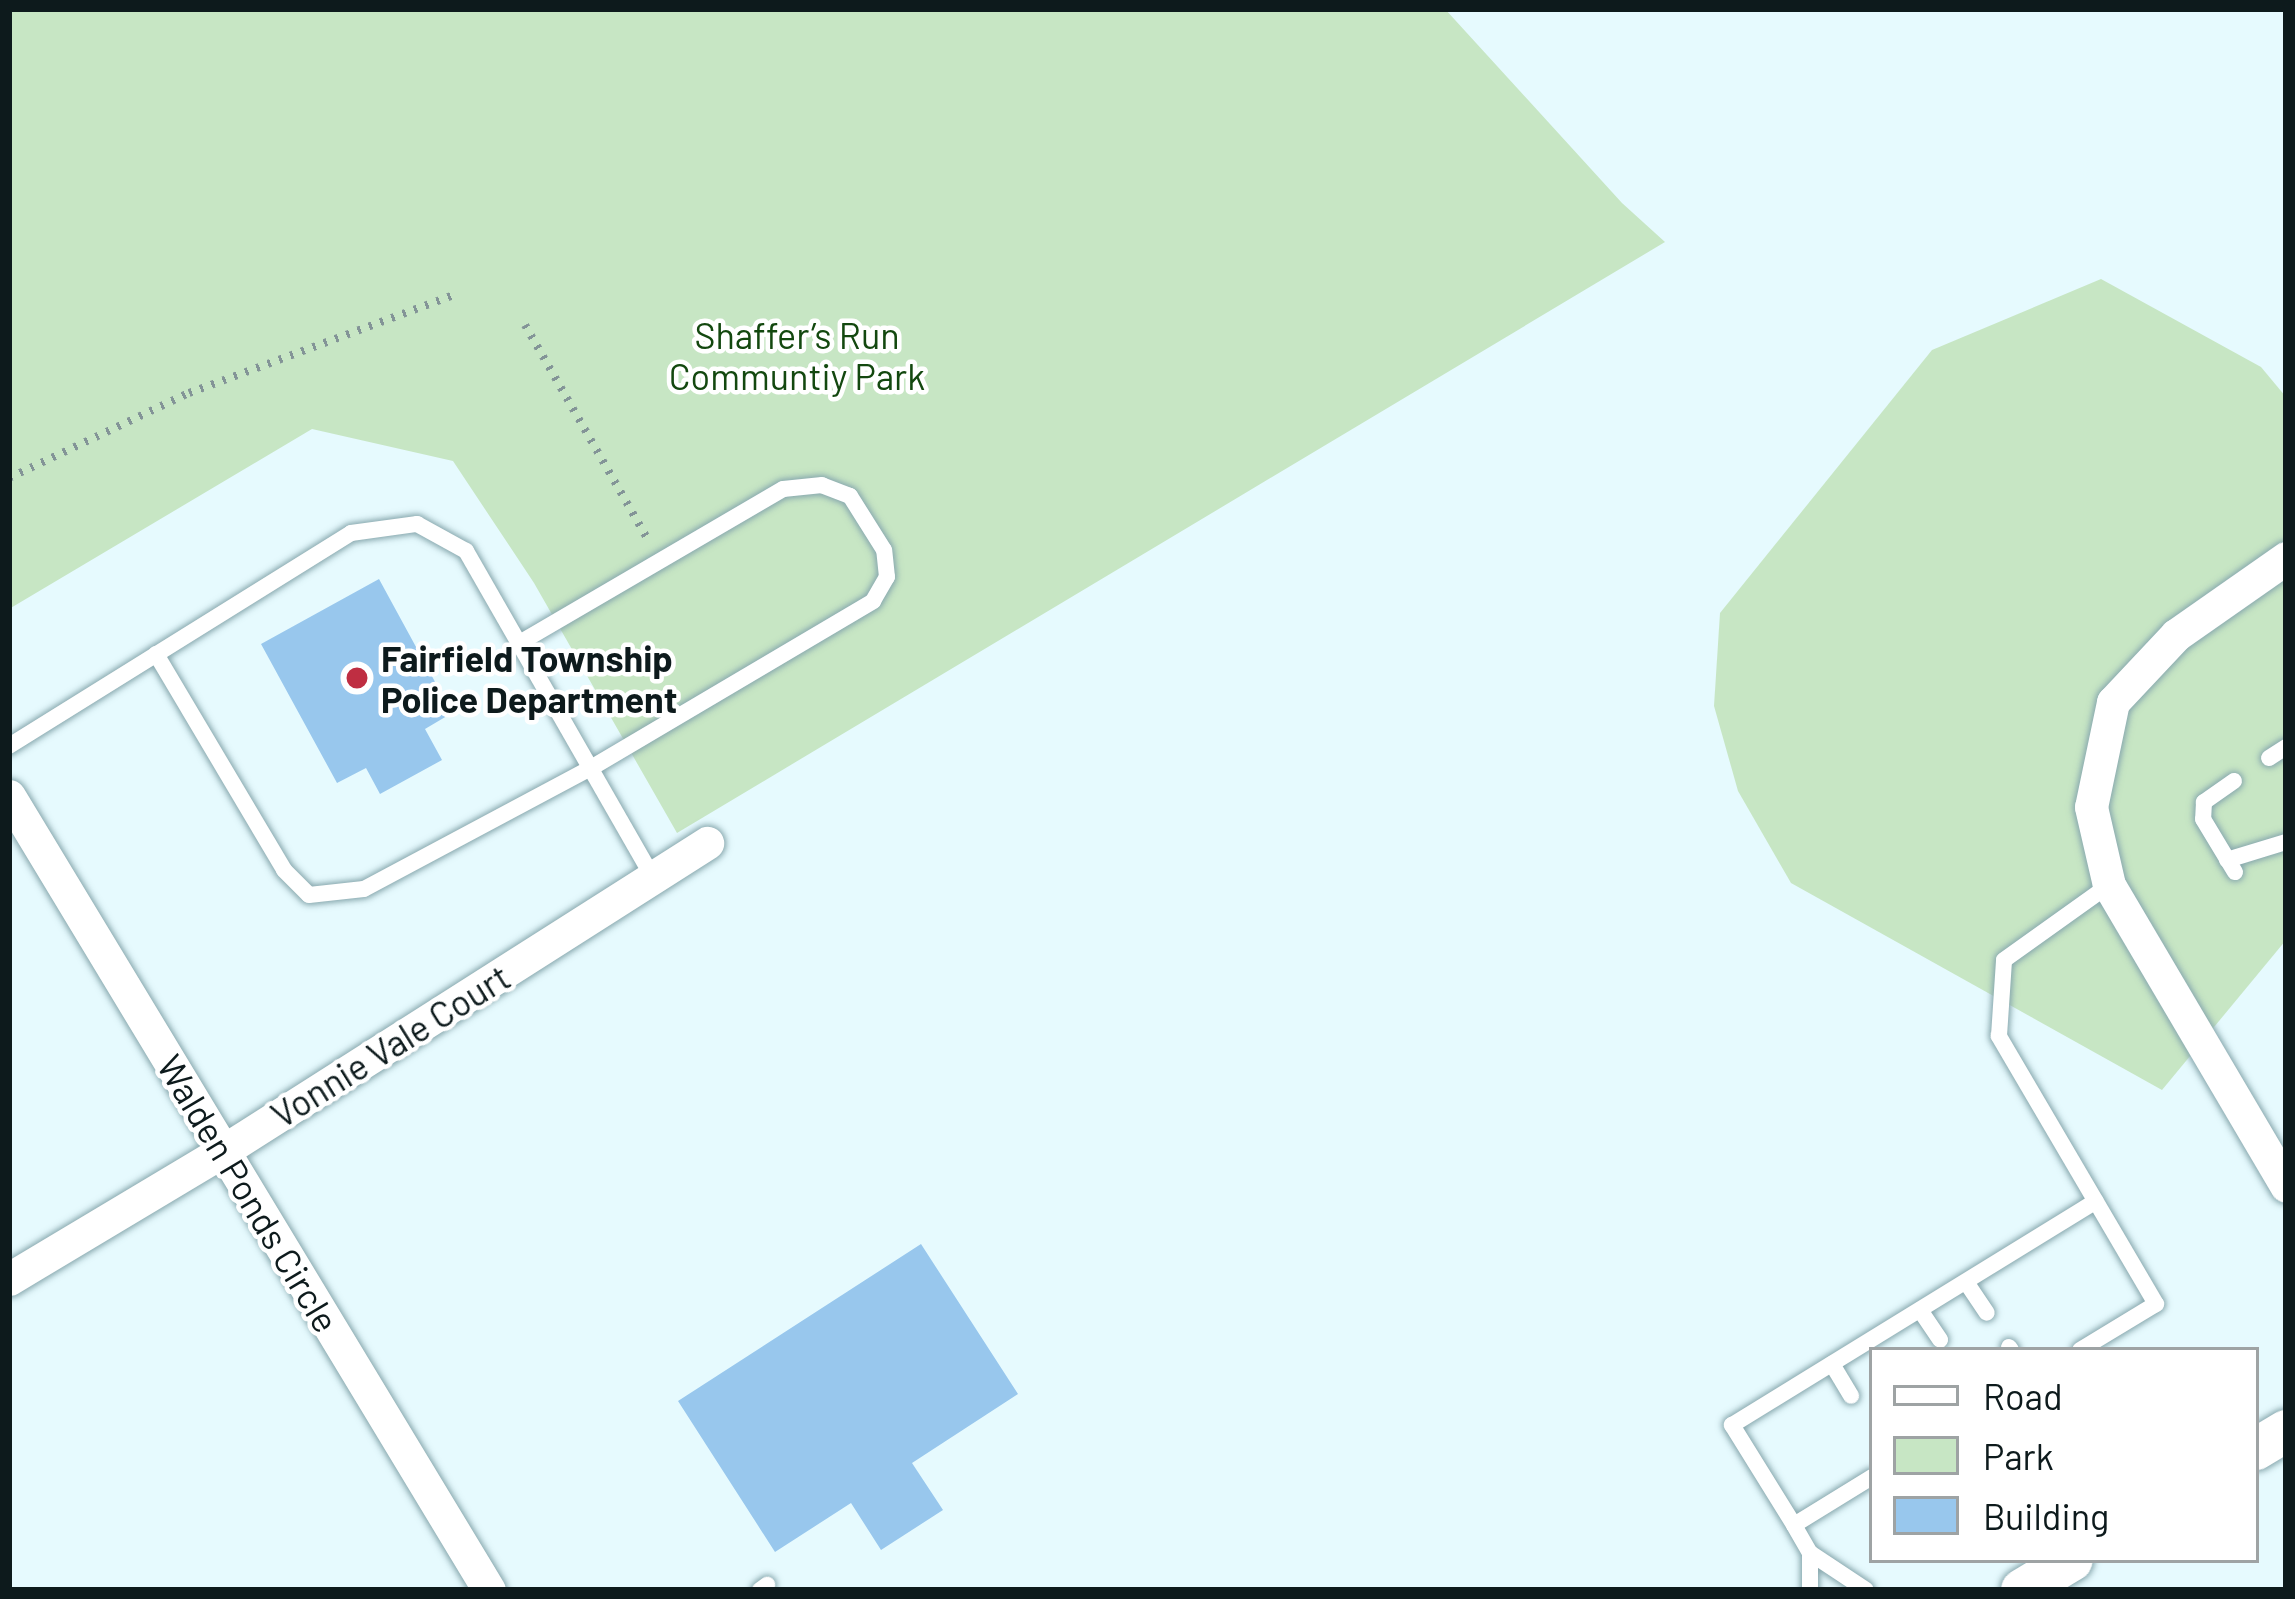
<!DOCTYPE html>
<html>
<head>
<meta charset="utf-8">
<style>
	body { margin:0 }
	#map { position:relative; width:2295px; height:1599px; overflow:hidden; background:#e6fafe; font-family:Barlow,sans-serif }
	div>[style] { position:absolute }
	.green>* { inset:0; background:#c7e6c4 }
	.building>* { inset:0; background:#98c7ed }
	.path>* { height:8px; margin-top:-4px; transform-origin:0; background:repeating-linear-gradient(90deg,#839497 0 3px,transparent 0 12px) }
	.roads { filter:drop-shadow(0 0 3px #88a8ae) drop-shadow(0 0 3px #88a8ae) }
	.service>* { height:16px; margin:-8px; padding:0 8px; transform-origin:8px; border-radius:8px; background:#fff }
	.minor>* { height:33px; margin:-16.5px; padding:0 16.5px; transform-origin:16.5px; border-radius:16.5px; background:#fff }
	.tertiary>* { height:42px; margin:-21px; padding:0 21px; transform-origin:21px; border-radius:21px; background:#fff }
	.dots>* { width:33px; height:33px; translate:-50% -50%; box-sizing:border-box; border:6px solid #fff; border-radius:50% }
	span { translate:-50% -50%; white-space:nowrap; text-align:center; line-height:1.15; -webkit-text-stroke:9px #fff; paint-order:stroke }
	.park-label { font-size:36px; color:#13480f }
	.poi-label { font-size:36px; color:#0d1a1c; font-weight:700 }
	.left { translate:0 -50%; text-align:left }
	.street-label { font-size:36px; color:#0d1a1c }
	.frame { position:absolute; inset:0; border:12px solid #0d1a1c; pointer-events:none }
	.legend { position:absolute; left:1869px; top:1347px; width:390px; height:216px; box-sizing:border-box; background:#fff; border:3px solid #9ea3a4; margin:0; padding:15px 21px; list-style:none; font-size:36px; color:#0d1a1c }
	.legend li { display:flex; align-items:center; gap:24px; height:60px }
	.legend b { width:60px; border:3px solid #9ea3a4 }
</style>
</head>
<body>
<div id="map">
	<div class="green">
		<i style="clip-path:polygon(9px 9px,1445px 9px,1622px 203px,1665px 242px,677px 833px,534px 583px,453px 461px,312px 429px,9px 609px)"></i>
		<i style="clip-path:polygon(2101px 279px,2261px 367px,2286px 397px,2286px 940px,2162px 1090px,1791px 883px,1738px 791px,1714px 706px,1720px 613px,1932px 350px)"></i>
	</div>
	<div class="building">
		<i style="clip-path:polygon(379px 579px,452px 713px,425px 729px,442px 760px,380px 794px,366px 768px,337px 783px,261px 644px)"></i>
		<i style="clip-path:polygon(921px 1244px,1018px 1394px,912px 1463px,943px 1510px,881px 1550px,851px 1503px,775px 1552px,678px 1401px)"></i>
	</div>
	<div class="path">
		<i style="left:525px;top:325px;width:248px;rotate:60.2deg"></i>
		<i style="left:9px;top:478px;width:199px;rotate:-25.3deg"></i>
		<i style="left:189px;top:393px;width:283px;rotate:-20.3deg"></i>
	</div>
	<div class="roads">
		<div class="service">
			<i style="left:156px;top:654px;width:251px;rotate:59.3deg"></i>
			<i style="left:284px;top:870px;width:35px;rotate:45deg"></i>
			<i style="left:309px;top:895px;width:55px;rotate:-6.2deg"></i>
			<i style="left:364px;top:889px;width:257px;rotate:-28.1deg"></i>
			<i style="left:591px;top:768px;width:328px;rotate:-30.6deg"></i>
			<i style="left:873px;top:601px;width:28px;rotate:-60deg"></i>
			<i style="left:887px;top:577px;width:27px;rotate:-96deg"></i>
			<i style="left:884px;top:550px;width:64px;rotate:-122.2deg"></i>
			<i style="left:850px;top:496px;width:30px;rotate:-159deg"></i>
			<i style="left:822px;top:485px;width:39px;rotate:174deg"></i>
			<i style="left:783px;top:489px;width:306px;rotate:149.7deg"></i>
			<i style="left:9px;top:746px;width:403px;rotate:-31.9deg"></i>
			<i style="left:351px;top:533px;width:67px;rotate:-7.8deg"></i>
			<i style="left:417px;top:524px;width:56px;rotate:28.9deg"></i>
			<i style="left:466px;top:551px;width:377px;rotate:60.2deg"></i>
			<i style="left:2269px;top:758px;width:20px;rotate:-33deg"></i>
			<i style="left:2234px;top:781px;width:37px;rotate:145deg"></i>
			<i style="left:2204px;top:802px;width:17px;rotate:93deg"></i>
			<i style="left:2203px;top:819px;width:62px;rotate:58.9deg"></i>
			<i style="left:2227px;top:860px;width:62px;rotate:-17deg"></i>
			<i style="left:1966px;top:1282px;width:37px;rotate:56deg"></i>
			<i style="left:1920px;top:1310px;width:36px;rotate:56deg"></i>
			<i style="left:2009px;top:1347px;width:4px;rotate:56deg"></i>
			<i style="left:2080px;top:1350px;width:89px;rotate:-31.2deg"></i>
			<i style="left:2156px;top:1304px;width:311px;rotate:-120.4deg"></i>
			<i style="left:1999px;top:1036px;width:76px;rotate:-86.2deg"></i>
			<i style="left:2004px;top:960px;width:129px;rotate:-35.5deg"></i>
			<i style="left:1832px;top:1364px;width:37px;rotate:59deg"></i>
			<i style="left:1794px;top:1525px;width:118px;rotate:-121.8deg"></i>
			<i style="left:1732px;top:1425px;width:427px;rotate:-31.6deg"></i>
			<i style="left:760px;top:1590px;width:9px;rotate:-36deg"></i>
			<i style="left:1810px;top:1590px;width:37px;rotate:-90deg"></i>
			<i style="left:1866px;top:1590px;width:67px;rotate:-146.5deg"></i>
			<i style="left:1810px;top:1553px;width:32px;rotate:-120deg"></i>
			<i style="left:1794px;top:1525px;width:92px;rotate:-31.6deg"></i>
		</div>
		<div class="minor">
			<i style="left:2286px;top:558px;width:134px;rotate:145deg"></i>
			<i style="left:2176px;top:635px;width:92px;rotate:133.2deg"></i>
			<i style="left:2113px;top:702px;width:107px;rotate:101.8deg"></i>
			<i style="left:2091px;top:807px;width:80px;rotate:77deg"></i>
			<i style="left:2109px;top:885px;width:349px;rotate:59.5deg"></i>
			<i style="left:9px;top:796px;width:928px;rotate:58.85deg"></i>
			<i style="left:9px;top:1279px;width:249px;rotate:-30.9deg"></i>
			<i style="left:223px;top:1151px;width:574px;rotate:-32.47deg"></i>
		</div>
		<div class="tertiary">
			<i style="left:2256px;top:1449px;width:35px;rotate:-31deg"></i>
			<i style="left:2022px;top:1590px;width:58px;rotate:-31deg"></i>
		</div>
	</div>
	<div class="dots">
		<i style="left:357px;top:678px;background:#bf2e42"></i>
	</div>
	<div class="park-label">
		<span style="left:797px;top:355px">Shaffer’s Run<br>Communtiy Park</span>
	</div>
	<div class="poi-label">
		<span class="left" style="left:381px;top:678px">Fairfield Township<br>Police Department</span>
	</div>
	<div class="street-label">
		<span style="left:390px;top:1045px;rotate:-32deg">Vonnie Vale Court</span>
		<span style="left:249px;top:1193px;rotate:59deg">Walden Ponds Circle</span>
	</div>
	<div class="frame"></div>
	<ul class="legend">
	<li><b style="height:15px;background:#fff"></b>Road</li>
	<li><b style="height:33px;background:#c7e6c4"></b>Park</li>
	<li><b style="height:33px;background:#98c7ed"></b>Building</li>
	</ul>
</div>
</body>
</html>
